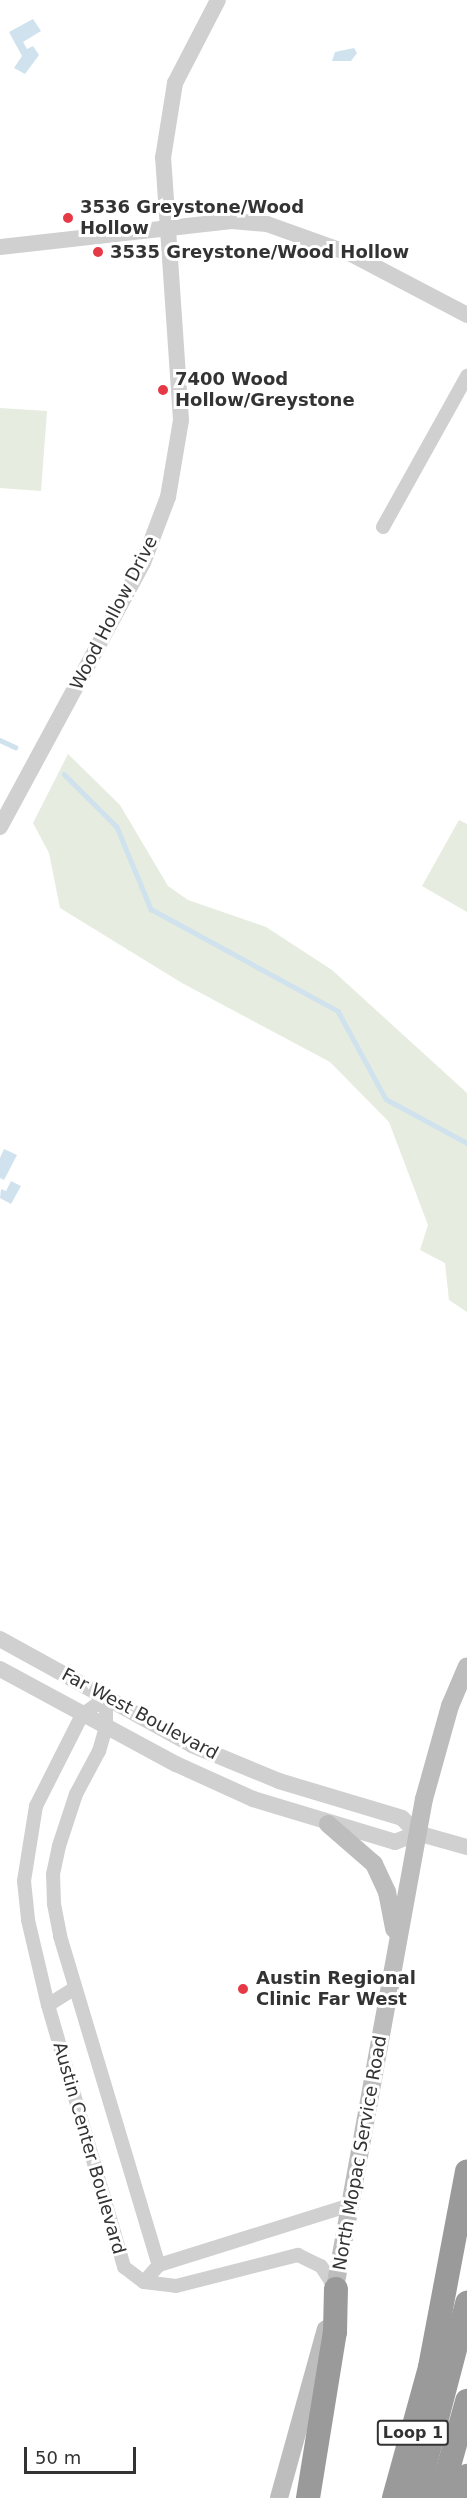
<!DOCTYPE html>
<html>
<head>
<meta charset="utf-8">
<style>
	body { margin:0 }
	#map { position:relative; width:467px; height:2498px; overflow:hidden; background:#fff; font-family:"DejaVu Sans",sans-serif }
	div>[style] { position:absolute }
	.green>* { inset:0; background:#e6ecdf }
	.water>* { inset:0; background:#cfe2ee }
	.stream>* { height:4.5px; margin:-2.25px; padding:0 2.25px; transform-origin:2.25px; border-radius:2.25px; background:#cfe2ee }
	.minor>* { height:14px; margin:-7px; padding:0 7px; transform-origin:7px; border-radius:7px; background:#d0d0d0 }
	.tertiary>* { height:16px; margin:-8px; padding:0 8px; transform-origin:8px; border-radius:8px; background:#d0d0d0 }
	.secondary>* { height:18px; margin:-9px; padding:0 9px; transform-origin:9px; border-radius:9px; background:#bdbdbd }
	.motorway>* { height:24px; margin:-12px; padding:0 12px; transform-origin:12px; border-radius:12px; background:#9a9a9a }
	.dots>* { width:16px; height:16px; translate:-50% -50%; box-sizing:border-box; border:3px solid #fff; border-radius:50% }
	span { translate:-50% -50%; white-space:nowrap; text-align:center; line-height:1.15; -webkit-text-stroke:6px #fff; paint-order:stroke }
	.shield-label span { padding:2px 4px; background:#fff; border:2px solid; border-radius:4px; -webkit-text-stroke-width:0 }
	.shield-label { font-size:16px; color:#333; font-weight:700 }
	.poi-label { font-size:18px; color:#333; font-weight:700 }
	.left { translate:0 -50%; text-align:left }
	.street-label { font-size:18px; color:#333 }
	.scale { position:absolute; left:24px; top:2447px; width:112px; height:27px; box-sizing:border-box; border:3px solid #333; border-top:0; padding-left:8px; font-size:18px; line-height:21px; white-space:nowrap; color:#333; -webkit-text-stroke:4px #fff; paint-order:stroke }
</style>
</head>
<body>
<div id="map">
	<div class="green">
		<i style="clip-path:polygon(0 408px,47px 411px,41px 491px,0 488px)"></i>
		<i style="clip-path:polygon(68px 754px,120px 805px,168px 886px,188px 900px,266px 927px,332px 970px,467px 1093px,467px 1312px,449px 1300px,445px 1263px,420px 1250px,428px 1225px,389px 1122px,330px 1062px,182px 983px,60px 908px,49px 853px,33px 823px)"></i>
		<i style="clip-path:polygon(459px 820px,467px 824px,467px 912px,422px 886px)"></i>
	</div>
	<div class="water">
		<i style="clip-path:polygon(33px 19px,41px 31px,23px 42px,27px 49px,33px 46px,39px 55px,25px 74px,14px 68px,22px 56px,9px 32px)"></i>
		<i style="clip-path:polygon(354px 48px,357px 53px,351px 61px,332px 61px,335px 52px)"></i>
		<i style="clip-path:polygon(4px 1149px,17px 1155px,4px 1180px,0 1178px,0 1158px)"></i>
		<i style="clip-path:polygon(11px 1181px,21px 1186px,11px 1204px,0 1198px,1px 1189px,6px 1191px)"></i>
	</div>
	<div class="stream">
		<i style="left:0;top:740px;width:17px;rotate:25deg"></i>
		<i style="left:64px;top:774px;width:75px;rotate:45deg"></i>
		<i style="left:117px;top:827px;width:89px;rotate:67.5deg"></i>
		<i style="left:151px;top:909px;width:213px;rotate:28.6deg"></i>
		<i style="left:338px;top:1011px;width:100px;rotate:61.4deg"></i>
		<i style="left:386px;top:1099px;width:92px;rotate:28.5deg"></i>
	</div>
	<div class="minor">
		<i style="left:383px;top:527px;width:173px;rotate:-60.9deg"></i>
		<i style="left:106px;top:1698px;width:29px;rotate:145deg"></i>
		<i style="left:82px;top:1715px;width:102px;rotate:116.8deg"></i>
		<i style="left:36px;top:1806px;width:76px;rotate:99.1deg"></i>
		<i style="left:24px;top:1881px;width:39px;rotate:84deg"></i>
		<i style="left:28px;top:1920px;width:87px;rotate:76.8deg"></i>
		<i style="left:48px;top:2005px;width:273px;rotate:73.8deg"></i>
		<i style="left:124px;top:2267px;width:25px;rotate:37deg"></i>
		<i style="left:144px;top:2282px;width:32px;rotate:7deg"></i>
		<i style="left:176px;top:2286px;width:126px;rotate:-14.3deg"></i>
		<i style="left:298px;top:2255px;width:25px;rotate:26deg"></i>
		<i style="left:321px;top:2266px;width:27px;rotate:57deg"></i>
		<i style="left:106px;top:1698px;width:29px;rotate:90deg"></i>
		<i style="left:106px;top:1727px;width:25px;rotate:106deg"></i>
		<i style="left:99px;top:1751px;width:49px;rotate:118.1deg"></i>
		<i style="left:76px;top:1794px;width:55px;rotate:108.1deg"></i>
		<i style="left:59px;top:1846px;width:29px;rotate:102deg"></i>
		<i style="left:53px;top:1874px;width:30px;rotate:88deg"></i>
		<i style="left:54px;top:1904px;width:33px;rotate:79deg"></i>
		<i style="left:60px;top:1936px;width:344px;rotate:73.3deg"></i>
		<i style="left:48px;top:2005px;width:32px;rotate:-32deg"></i>
		<i style="left:144px;top:2282px;width:23px;rotate:-49deg"></i>
		<i style="left:159px;top:2265px;width:201px;rotate:-17.4deg"></i>
	</div>
	<div class="tertiary">
		<i style="left:0;top:247px;width:233px;rotate:-6.4deg"></i>
		<i style="left:232px;top:221px;width:35px;rotate:5deg"></i>
		<i style="left:267px;top:224px;width:89px;rotate:19.7deg"></i>
		<i style="left:351px;top:254px;width:131px;rotate:27.7deg"></i>
		<i style="left:0;top:827px;width:300px;rotate:-61.6deg"></i>
		<i style="left:143px;top:563px;width:71px;rotate:-69.3deg"></i>
		<i style="left:168px;top:497px;width:78px;rotate:-80.4deg"></i>
		<i style="left:181px;top:420px;width:263px;rotate:-93.9deg"></i>
		<i style="left:163px;top:158px;width:76px;rotate:-80.9deg"></i>
		<i style="left:175px;top:83px;width:93px;rotate:-62.6deg"></i>
		<i style="left:0;top:1639px;width:219px;rotate:28.9deg"></i>
		<i style="left:192px;top:1745px;width:94px;rotate:22.5deg"></i>
		<i style="left:279px;top:1781px;width:128px;rotate:16.7deg"></i>
		<i style="left:402px;top:1818px;width:21px;rotate:45deg"></i>
		<i style="left:417px;top:1833px;width:52px;rotate:15.6deg"></i>
		<i style="left:0;top:1669px;width:200px;rotate:28.4deg"></i>
		<i style="left:176px;top:1764px;width:85px;rotate:24.4deg"></i>
		<i style="left:253px;top:1799px;width:148px;rotate:16.8deg"></i>
		<i style="left:395px;top:1842px;width:24px;rotate:-22deg"></i>
	</div>
	<div class="secondary">
		<i style="left:328px;top:1824px;width:61px;rotate:41deg"></i>
		<i style="left:374px;top:1864px;width:31px;rotate:65deg"></i>
		<i style="left:387px;top:1892px;width:38px;rotate:79deg"></i>
		<i style="left:333px;top:2299px;width:508px;rotate:-79.69deg"></i>
		<i style="left:424px;top:1799px;width:97px;rotate:-74.4deg"></i>
		<i style="left:450px;top:1706px;width:43px;rotate:-67deg"></i>
		<i style="left:279px;top:2498px;width:175px;rotate:-74.5deg"></i>
	</div>
	<div class="motorway">
		<i style="left:308px;top:2498px;width:168px;rotate:-80.8deg"></i>
		<i style="left:335px;top:2332px;width:43px;rotate:-88.7deg"></i>
		<i style="left:394px;top:2498px;width:136px;rotate:-74.6deg"></i>
		<i style="left:430px;top:2367px;width:199px;rotate:-79.3deg"></i>
		<i style="left:416px;top:2498px;width:202px;rotate:-75.3deg"></i>
		<i style="left:440px;top:2498px;width:101px;rotate:-74.4deg"></i>
		<i style="left:461px;top:2498px;width:23px;rotate:-75deg"></i>
	</div>
	<div class="dots">
		<i style="left:68px;top:218px;background:#e63946"></i>
		<i style="left:98px;top:252px;background:#e63946"></i>
		<i style="left:163px;top:390px;background:#e63946"></i>
		<i style="left:243px;top:1989px;background:#e63946"></i>
	</div>
	<div class="shield-label">
		<span style="left:413px;top:2433px">Loop 1</span>
	</div>
	<div class="poi-label">
		<span class="left" style="left:80px;top:218px">3536 Greystone/Wood<br>Hollow</span>
		<span class="left" style="left:110px;top:252px">3535 Greystone/Wood Hollow</span>
		<span class="left" style="left:175px;top:390px">7400 Wood<br>Hollow/Greystone</span>
		<span class="left" style="left:256px;top:1989px">Austin Regional<br>Clinic Far West</span>
	</div>
	<div class="street-label">
		<span style="left:114px;top:613px;rotate:-63deg">Wood Hollow Drive</span>
		<span style="left:140px;top:1714px;rotate:28deg">Far West Boulevard</span>
		<span style="left:89px;top:2148px;rotate:74deg">Austin Center Boulevard</span>
		<span style="left:360px;top:2153px;rotate:-80deg">North Mopac Service Road</span>
	</div>
	<div class="scale">50 m</div>
</div>
</body>
</html>
